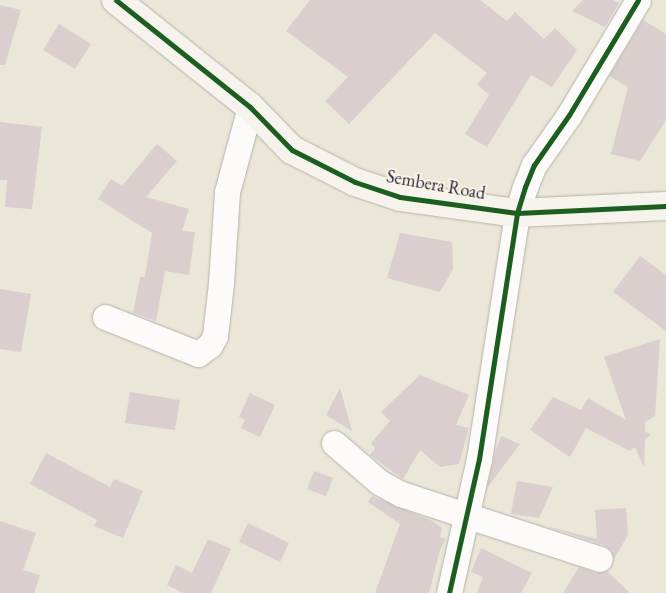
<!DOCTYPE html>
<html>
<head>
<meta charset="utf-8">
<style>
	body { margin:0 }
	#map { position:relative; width:666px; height:593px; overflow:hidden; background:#eae6d8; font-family:"EB Garamond",serif }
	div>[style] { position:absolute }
	.building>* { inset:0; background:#dbcece }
	.roads { filter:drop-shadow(0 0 1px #b5b2ab) drop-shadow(0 0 1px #b5b2ab) }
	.street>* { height:25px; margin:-12.5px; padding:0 12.5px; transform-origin:12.5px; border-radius:12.5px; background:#fcfbf9 }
	.secondary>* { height:28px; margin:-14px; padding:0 14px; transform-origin:14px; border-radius:14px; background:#f6f2ec }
	.cycleway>* { height:5px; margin:-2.5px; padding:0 2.5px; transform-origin:2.5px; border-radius:2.5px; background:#1b5e20 }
	span { translate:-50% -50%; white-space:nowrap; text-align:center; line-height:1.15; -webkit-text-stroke:4px #fcf5e5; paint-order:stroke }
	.street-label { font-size:18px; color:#22223b }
</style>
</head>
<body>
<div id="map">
	<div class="building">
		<i style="clip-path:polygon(310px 0,480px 0,507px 21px,515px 12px,544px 39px,555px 28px,577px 50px,552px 87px,531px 75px,487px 147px,465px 134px,489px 95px,477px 84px,487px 73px,435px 33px,349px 124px,325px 101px,348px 77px,286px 31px)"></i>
		<i style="clip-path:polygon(583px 0,613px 0,619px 3px,605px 27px,572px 11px)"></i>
		<i style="clip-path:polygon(0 5px,21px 10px,5px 65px,0 65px)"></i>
		<i style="clip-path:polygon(643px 20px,666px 34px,666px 120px,640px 161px,611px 154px,628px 87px,609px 76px)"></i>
		<i style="clip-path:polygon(59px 24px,91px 44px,75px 69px,43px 50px)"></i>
		<i style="clip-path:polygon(0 122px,42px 127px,32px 209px,5px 207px,7px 180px,0 180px)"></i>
		<i style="clip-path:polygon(157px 144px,177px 161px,146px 197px,189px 209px,182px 231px,195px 232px,189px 275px,165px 271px,156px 321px,133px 313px,140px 277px,145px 277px,152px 233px,98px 199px,111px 179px,122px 186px)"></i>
		<i style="clip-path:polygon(400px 233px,452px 242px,453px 269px,440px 292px,387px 278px)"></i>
		<i style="clip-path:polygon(640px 256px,666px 275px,666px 331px,613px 292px)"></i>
		<i style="clip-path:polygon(0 289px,31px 294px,21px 352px,0 349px)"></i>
		<i style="clip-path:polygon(660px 339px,655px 416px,645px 422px,645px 431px,651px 435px,645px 439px,644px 467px,635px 447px,630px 451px,586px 428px,570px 457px,530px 430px,553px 397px,581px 410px,588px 398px,626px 420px,604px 357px)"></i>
		<i style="clip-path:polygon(420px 375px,469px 395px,456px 425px,469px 428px,459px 464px,440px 467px,420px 450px,403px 479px,370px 455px,375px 449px,371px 443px,390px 421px,381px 412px)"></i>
		<i style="clip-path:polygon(340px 388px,352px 431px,326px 415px)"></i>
		<i style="clip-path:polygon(130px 392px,180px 400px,175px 430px,125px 423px)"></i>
		<i style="clip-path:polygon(250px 393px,275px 405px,260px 437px,241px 428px,245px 420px,239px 417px)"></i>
		<i style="clip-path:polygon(501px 436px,520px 444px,487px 488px,495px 453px)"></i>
		<i style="clip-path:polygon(46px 453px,110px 487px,114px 479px,143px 491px,123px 538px,94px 526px,97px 520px,30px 484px)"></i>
		<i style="clip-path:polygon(314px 471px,333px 478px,326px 496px,307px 489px)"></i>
		<i style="clip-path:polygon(517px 481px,553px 487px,539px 518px,511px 514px)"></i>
		<i style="clip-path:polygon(372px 496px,432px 521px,442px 528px,440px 537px,446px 539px,440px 550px,429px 593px,375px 593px,400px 524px,368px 502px)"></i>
		<i style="clip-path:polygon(626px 508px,628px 535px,614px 559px,611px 550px,604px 545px,546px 526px,597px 539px,595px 510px)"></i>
		<i style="clip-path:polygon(0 521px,36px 533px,23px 570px,40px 575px,34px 593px,0 593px)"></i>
		<i style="clip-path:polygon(248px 523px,289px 543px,280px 562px,239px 542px)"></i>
		<i style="clip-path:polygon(208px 539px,231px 549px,211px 593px,183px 593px,167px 585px,176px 565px,192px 573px)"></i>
		<i style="clip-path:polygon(481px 548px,532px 573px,521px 593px,477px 593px,483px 577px,471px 572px)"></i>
		<i style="clip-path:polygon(579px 567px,596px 573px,607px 571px,630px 593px,563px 593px)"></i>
	</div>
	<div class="roads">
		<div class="street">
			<i style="left:105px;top:317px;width:100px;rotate:21.7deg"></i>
			<i style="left:198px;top:354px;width:15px;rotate:-37deg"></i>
			<i style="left:210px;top:345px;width:10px;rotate:-61deg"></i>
			<i style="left:215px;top:336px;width:53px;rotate:-83.5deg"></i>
			<i style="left:221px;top:283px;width:91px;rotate:-86.2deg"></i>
			<i style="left:227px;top:192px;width:88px;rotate:-74.9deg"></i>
			<i style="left:334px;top:443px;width:60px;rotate:40.9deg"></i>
			<i style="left:379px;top:482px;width:25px;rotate:29deg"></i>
			<i style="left:401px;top:494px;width:209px;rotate:18.1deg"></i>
			<i style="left:449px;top:593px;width:137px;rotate:-77.4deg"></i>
			<i style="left:479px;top:459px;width:249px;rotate:-81.2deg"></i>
			<i style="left:517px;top:213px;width:27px;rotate:-73deg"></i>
			<i style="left:525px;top:187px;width:24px;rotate:-68deg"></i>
			<i style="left:534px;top:165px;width:61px;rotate:-55deg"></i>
			<i style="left:569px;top:115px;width:134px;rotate:-59deg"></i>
		</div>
		<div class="secondary">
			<i style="left:116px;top:0;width:171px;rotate:38.6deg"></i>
			<i style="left:250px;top:107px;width:60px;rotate:45.7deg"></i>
			<i style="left:292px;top:150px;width:71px;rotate:26.9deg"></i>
			<i style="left:355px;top:182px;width:47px;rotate:18.4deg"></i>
			<i style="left:400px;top:197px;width:118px;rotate:7.8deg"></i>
			<i style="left:517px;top:213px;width:149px;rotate:-2.7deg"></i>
		</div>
	</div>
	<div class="cycleway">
		<i style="left:116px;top:0;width:171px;rotate:38.6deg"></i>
		<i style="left:250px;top:107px;width:60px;rotate:45.7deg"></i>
		<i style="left:292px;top:150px;width:71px;rotate:26.9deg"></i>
		<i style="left:355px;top:182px;width:47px;rotate:18.4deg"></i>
		<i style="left:400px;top:197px;width:118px;rotate:7.8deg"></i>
		<i style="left:517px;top:213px;width:149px;rotate:-2.7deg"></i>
		<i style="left:449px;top:593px;width:137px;rotate:-77.4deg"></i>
		<i style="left:479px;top:459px;width:249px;rotate:-81.2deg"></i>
		<i style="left:517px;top:213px;width:27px;rotate:-73deg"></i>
		<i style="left:525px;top:187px;width:24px;rotate:-68deg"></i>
		<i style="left:534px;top:165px;width:61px;rotate:-55deg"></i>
		<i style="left:569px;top:115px;width:134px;rotate:-59deg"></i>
	</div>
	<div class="street-label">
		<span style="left:436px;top:185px;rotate:10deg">Sembera Road</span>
	</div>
</div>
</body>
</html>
